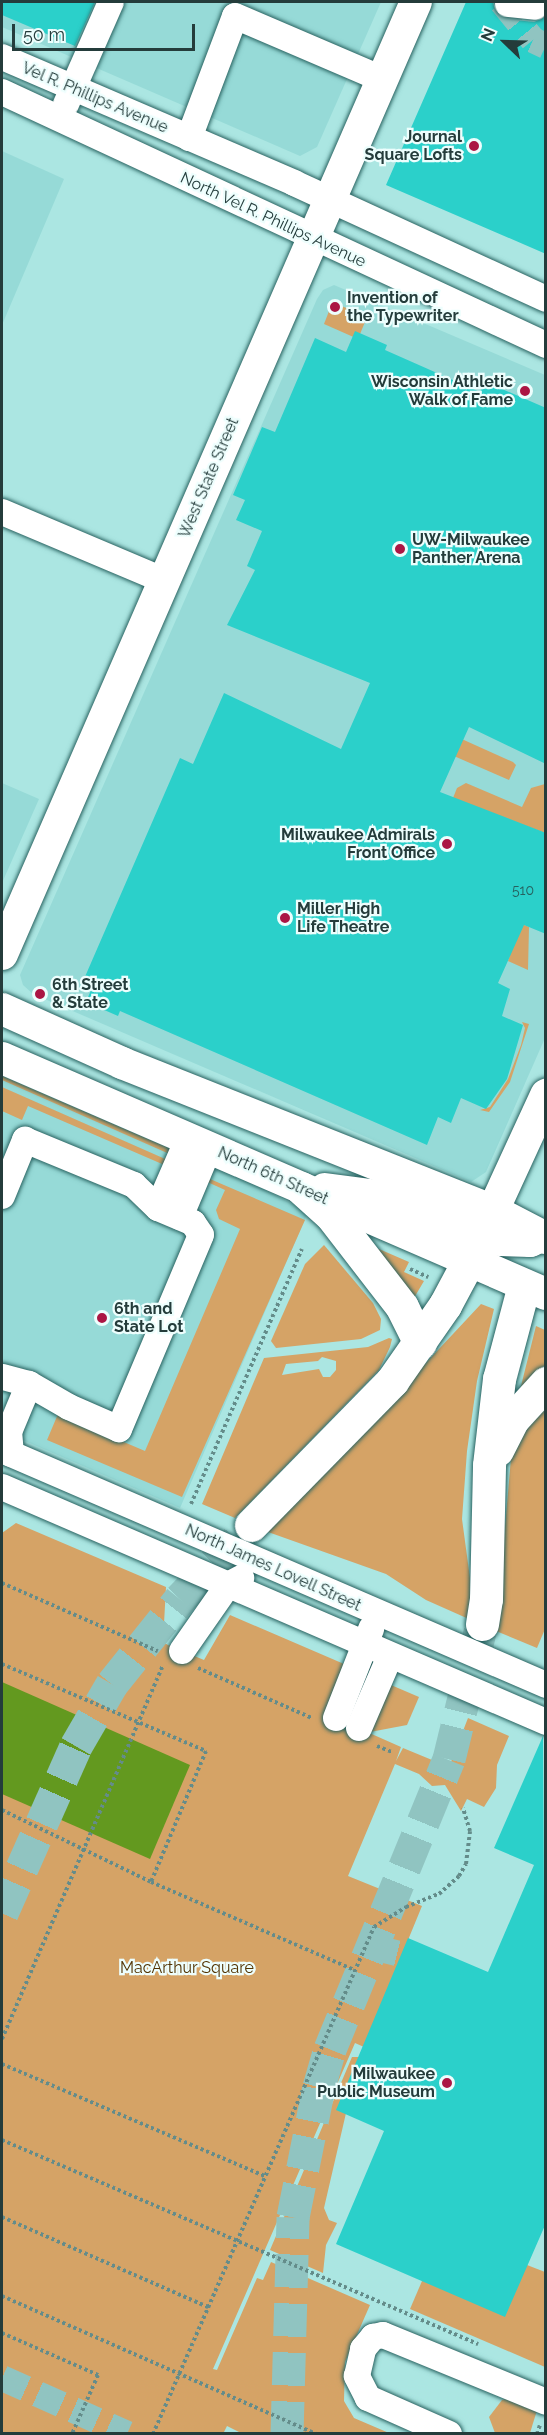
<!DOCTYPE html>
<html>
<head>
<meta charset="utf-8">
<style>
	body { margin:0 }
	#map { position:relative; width:547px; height:2435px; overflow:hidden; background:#abe6e2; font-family:Raleway,sans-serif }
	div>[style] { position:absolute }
	.built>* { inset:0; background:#96dad7 }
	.green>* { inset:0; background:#d5a366 }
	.water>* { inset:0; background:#63991f }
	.building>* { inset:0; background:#2bd0ca }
	.minor-tunnel>* { height:26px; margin-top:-13px; transform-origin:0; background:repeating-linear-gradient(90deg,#90c4c1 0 26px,transparent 0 39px) }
	.highway-tunnel>* { height:33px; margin-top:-16.5px; transform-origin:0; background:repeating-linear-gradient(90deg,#90c4c1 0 33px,transparent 0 49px) }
	.path>* { height:4px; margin-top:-2px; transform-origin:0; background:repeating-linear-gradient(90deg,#648c8a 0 3px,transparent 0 6px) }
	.roads { filter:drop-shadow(0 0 2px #286260) drop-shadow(0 0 2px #286260) }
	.minor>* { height:26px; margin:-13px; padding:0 13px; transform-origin:13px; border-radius:13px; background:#fff }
	.major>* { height:32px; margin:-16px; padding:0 16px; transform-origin:16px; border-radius:16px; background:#fff }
	.highway>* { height:33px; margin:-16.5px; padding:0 16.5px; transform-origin:16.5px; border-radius:16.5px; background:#fff }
	.dots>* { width:16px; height:16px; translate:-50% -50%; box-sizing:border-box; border:3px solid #edfefd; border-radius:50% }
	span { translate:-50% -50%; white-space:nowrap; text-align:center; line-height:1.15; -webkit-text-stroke:4.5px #edfefd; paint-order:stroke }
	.number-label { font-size:14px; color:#26615f }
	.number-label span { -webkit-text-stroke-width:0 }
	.street-label { font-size:16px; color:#243c3b }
	.poi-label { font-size:16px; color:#243c3b; font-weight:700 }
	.right { translate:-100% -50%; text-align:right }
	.left { translate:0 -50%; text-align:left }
	.park-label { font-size:16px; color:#513200 }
	.frame { position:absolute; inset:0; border:3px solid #243c3b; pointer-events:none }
	.north { position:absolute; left:475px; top:12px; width:60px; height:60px; -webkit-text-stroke:4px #edfefd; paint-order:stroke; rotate:293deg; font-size:16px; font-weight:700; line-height:24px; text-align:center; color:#243c3b }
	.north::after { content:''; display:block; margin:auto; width:21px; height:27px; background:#243c3b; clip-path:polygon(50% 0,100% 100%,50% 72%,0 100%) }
	.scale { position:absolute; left:12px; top:24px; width:183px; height:27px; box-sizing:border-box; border:3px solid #243c3b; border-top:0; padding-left:8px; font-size:18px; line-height:21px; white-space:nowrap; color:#243c3b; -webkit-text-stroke:4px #edfefd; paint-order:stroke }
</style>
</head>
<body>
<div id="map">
	<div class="built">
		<i style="clip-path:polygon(2px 2px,381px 2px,317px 147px,300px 156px,2px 27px)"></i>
		<i style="clip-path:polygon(2px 151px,64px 179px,2px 325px)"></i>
		<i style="clip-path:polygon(334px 285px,545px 375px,545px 1038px,486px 1172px,471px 1182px,33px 994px,23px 985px,20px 975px,317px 299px,323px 290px)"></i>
		<i style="clip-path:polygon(2px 783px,39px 799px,2px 883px)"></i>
		<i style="clip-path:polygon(2px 1076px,257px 1186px,308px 1212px,180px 1508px,2px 1431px)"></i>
	</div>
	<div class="green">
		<i style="clip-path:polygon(337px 304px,367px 317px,358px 339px,324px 324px,331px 306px)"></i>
		<i style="clip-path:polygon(455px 736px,513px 762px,516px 765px,509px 780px,447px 753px)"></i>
		<i style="clip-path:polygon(466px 783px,522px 807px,531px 788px,545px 784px,545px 833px,453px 798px,457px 788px)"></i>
		<i style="clip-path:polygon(468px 901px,529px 927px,528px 970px,508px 961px,510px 955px,455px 931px)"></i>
		<i style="clip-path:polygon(522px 1022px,529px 1024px,510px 1082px,489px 1112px,480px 1110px,490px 1107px,508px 1079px,521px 1045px,525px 1028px)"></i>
		<i style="clip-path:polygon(2px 1076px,173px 1150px,174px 1156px,2px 1080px)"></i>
		<i style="clip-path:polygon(2px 1087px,172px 1162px,169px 1167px,28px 1106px,22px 1120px,2px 1111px)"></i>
		<i style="clip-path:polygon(203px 1176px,305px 1220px,182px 1497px,47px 1440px,58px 1414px,145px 1451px,240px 1229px,219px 1219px,216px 1210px,225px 1190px,203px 1180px)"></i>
		<i style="clip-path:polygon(324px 1245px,373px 1303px,381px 1319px,380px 1330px,361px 1339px,276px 1348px,271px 1341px,305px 1264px)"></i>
		<i style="clip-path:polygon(379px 1249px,409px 1262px,404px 1272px,424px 1281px,414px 1298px,376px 1251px)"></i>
		<i style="clip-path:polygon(481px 1304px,494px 1309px,477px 1381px,467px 1451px,462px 1519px,470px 1578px,471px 1620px,426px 1600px,386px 1574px,268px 1532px)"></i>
		<i style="clip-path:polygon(536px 1326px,545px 1330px,545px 1365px,520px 1390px)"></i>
		<i style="clip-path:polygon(evenodd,389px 1338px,392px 1339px,390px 1347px,379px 1370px,235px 1518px,202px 1504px,264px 1358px,368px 1347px,389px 1338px,322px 1357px,336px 1361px,336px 1370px,330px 1377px,323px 1377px,319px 1369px,282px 1375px,286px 1364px,318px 1361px,322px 1357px)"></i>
		<i style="clip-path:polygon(545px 1398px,545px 1629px,537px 1648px,496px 1631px,511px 1458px,514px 1445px)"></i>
		<i style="clip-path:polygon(16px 1523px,166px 1587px,163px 1642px,168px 1645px,204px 1660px,230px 1615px,351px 1667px,331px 1716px,401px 1747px,396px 1761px,403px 1748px,449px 1767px,468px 1718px,509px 1736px,497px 1765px,496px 1788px,484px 1807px,467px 1799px,461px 1811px,445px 1785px,432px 1786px,419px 1774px,395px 1764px,348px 1876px,422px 1906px,364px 2047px,355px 2043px,213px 2369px,217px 2370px,257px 2278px,263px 2280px,271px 2262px,370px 2305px,345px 2362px,344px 2401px,354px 2418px,389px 2433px,243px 2434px,227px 2426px,223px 2434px,2px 2434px,2px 1533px)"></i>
		<i style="clip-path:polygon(391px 1685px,419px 1697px,407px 1725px,370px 1732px)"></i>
		<i style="clip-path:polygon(352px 2057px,359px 2057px,324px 2208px,329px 2220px,337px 2223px,326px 2245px,323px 2273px,270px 2250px)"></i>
		<i style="clip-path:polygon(527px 2265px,545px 2272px,545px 2367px,410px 2309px,422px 2281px)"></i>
		<i style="clip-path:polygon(512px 2397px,538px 2407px,530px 2433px,495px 2433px,489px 2417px,502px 2400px)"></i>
	</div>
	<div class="water">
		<i style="clip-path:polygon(2px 1682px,190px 1765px,150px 1859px,2px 1794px)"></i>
	</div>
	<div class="building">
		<i style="clip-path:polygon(2px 2px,95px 2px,75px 46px,2px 15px)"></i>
		<i style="clip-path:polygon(466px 2px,493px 2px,495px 11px,506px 19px,534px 22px,546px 17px,546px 254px,386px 185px)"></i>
		<i style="clip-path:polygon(355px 331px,387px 345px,385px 350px,480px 392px,486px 382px,546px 408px,546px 764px,469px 727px,440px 792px,546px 833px,546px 934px,524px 925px,498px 983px,510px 989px,502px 1016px,523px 1025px,507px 1079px,486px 1109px,461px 1098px,451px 1123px,438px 1117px,427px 1145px,120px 1011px,118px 1016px,86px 1002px,94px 983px,84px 979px,180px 758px,193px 764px,224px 693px,341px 749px,370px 683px,227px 625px,255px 570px,247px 566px,262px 531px,236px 520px,245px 500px,233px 495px,262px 427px,275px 432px,315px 338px,346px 352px)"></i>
		<i style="clip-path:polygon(543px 1736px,546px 2223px,505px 2317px,336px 2244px,384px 2131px,336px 2110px,408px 1938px,488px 1972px,534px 1865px,494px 1848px)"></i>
	</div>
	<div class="minor-tunnel">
		<i style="left:502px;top:2px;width:49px;rotate:50.8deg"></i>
		<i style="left:533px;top:40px;width:14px;rotate:25deg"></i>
		<i style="left:372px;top:1947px;width:30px;rotate:14deg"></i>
		<i style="left:2px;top:2378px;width:137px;rotate:24.1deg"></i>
	</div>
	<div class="highway-tunnel">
		<i style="left:2px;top:1913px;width:183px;rotate:-66.1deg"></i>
		<i style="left:76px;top:1746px;width:72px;rotate:-59.9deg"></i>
		<i style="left:112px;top:1684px;width:109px;rotate:-51.3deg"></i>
		<i style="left:180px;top:1599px;width:103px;rotate:-46.2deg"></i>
		<i style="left:287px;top:2434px;width:217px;rotate:-88.4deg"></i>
		<i style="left:293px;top:2217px;width:133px;rotate:-78.7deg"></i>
		<i style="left:319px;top:2087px;width:40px;rotate:-74deg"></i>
		<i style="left:330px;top:2049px;width:313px;rotate:-67.7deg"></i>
		<i style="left:449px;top:1759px;width:139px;rotate:-76.3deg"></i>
	</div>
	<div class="path">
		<i style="left:410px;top:1269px;width:20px;rotate:24deg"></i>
		<i style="left:191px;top:1504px;width:278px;rotate:-66.5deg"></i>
		<i style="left:2px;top:1583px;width:170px;rotate:23.6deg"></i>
		<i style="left:2px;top:1664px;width:222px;rotate:23.1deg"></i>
		<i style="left:206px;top:1751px;width:142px;rotate:112.8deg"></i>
		<i style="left:198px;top:1668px;width:124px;rotate:23.7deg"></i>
		<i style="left:377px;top:1746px;width:16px;rotate:22deg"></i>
		<i style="left:2px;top:1810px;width:165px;rotate:25.8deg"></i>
		<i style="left:151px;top:1882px;width:221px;rotate:23.4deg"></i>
		<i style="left:2px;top:2039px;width:407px;rotate:-66.7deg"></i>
		<i style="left:2px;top:2064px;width:286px;rotate:23.1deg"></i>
		<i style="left:2px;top:2140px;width:518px;rotate:23.2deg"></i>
		<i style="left:2px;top:2217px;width:225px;rotate:23.6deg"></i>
		<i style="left:2px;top:2296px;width:344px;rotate:23.7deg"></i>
		<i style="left:2px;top:2333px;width:105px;rotate:23.6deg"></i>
		<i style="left:98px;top:2375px;width:64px;rotate:113.8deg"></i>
		<i style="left:153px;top:2434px;width:553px;rotate:-66.45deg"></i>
		<i style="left:374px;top:1927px;width:38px;rotate:-32deg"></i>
		<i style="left:406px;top:1907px;width:35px;rotate:-22deg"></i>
		<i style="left:439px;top:1894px;width:27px;rotate:-42deg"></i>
		<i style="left:459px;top:1876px;width:14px;rotate:-60deg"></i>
		<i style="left:466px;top:1864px;width:33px;rotate:-83deg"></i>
		<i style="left:470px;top:1831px;width:24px;rotate:-107deg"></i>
		<i style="left:537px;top:2434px;width:9px;rotate:-72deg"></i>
	</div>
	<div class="roads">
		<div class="minor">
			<i style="left:508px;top:4px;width:27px;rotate:6deg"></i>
			<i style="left:2px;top:57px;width:318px;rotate:23.3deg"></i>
			<i style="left:294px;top:183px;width:277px;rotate:24.7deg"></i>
			<i style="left:2px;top:92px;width:600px;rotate:24.94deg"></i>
			<i style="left:66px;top:104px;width:111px;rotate:-66.2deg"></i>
			<i style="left:189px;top:138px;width:130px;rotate:-69.3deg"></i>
			<i style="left:235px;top:16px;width:160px;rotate:23.2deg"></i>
			<i style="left:2px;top:512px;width:177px;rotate:22.9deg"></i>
			<i style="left:2px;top:1196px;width:61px;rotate:-67.7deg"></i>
			<i style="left:25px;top:1140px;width:118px;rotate:22.4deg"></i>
			<i style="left:134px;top:1185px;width:33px;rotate:44deg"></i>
			<i style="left:158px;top:1208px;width:38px;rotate:23deg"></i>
			<i style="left:193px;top:1223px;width:14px;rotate:56deg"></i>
			<i style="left:201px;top:1235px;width:211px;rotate:112.9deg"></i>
			<i style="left:119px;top:1429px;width:55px;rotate:-156.3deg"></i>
			<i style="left:69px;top:1407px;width:46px;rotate:-150.1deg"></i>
			<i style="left:29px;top:1384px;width:28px;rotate:-165deg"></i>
			<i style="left:158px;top:1208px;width:75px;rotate:-66.5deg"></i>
			<i style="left:180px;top:1217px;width:75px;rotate:-67.2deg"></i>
			<i style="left:2px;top:1450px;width:593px;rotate:23.36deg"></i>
			<i style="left:11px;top:1454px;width:22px;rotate:-95deg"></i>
			<i style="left:9px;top:1432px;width:52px;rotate:-67.4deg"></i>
			<i style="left:2px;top:1487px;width:593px;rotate:23.36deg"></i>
			<i style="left:182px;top:1651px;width:80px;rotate:-55.1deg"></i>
			<i style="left:228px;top:1585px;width:15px;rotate:-28deg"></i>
			<i style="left:336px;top:1718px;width:96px;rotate:-68.5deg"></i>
			<i style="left:359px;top:1728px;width:78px;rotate:-66.7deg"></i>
			<i style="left:449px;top:2434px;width:89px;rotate:-156deg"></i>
			<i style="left:368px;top:2398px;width:25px;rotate:-117deg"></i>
			<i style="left:357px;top:2376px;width:28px;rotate:-77deg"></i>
			<i style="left:363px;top:2349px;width:16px;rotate:-50deg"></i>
			<i style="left:373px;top:2337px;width:10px;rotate:-11deg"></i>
			<i style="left:383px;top:2335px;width:176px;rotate:22.3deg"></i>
		</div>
		<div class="major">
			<i style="left:2px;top:954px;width:1038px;rotate:-66.5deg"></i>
			<i style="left:2px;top:1009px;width:132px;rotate:24.2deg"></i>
			<i style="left:122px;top:1063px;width:400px;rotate:21.7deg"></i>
			<i style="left:494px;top:1211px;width:59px;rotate:27.4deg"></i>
			<i style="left:2px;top:1058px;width:593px;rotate:23.45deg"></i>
			<i style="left:325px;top:1189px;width:69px;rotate:7.5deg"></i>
			<i style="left:393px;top:1198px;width:115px;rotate:21.4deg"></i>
			<i style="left:500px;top:1240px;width:30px;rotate:2deg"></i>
			<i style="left:530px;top:1241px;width:13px;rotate:-23deg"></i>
			<i style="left:484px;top:1230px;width:149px;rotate:-65.3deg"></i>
		</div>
		<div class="highway">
			<i style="left:301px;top:1188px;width:40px;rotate:42deg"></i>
			<i style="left:331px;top:1215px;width:116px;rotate:52.3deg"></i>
			<i style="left:402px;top:1307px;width:40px;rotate:63.4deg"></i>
			<i style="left:497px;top:1450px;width:35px;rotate:-63deg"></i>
			<i style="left:513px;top:1419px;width:49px;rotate:-47.5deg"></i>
			<i style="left:251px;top:1525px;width:202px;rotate:-45.6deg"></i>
			<i style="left:392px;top:1381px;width:93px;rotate:-55.1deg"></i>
			<i style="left:445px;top:1305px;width:51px;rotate:-61.9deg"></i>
			<i style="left:482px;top:1624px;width:25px;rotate:-81deg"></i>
			<i style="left:486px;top:1599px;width:134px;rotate:-88.7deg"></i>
			<i style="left:489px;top:1465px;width:87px;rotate:-83.4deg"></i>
			<i style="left:499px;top:1379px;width:97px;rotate:-75.1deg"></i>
		</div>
	</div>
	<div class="dots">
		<i style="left:474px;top:146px;background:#ab1644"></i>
		<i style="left:335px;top:307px;background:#ab1644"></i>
		<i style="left:525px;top:391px;background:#ab1644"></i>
		<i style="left:400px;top:549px;background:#ab1644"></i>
		<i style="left:447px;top:844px;background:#ab1644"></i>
		<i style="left:285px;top:918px;background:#ab1644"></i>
		<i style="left:40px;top:994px;background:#ab1644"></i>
		<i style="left:102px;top:1318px;background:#ab1644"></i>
		<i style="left:447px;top:2083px;background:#ab1644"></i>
	</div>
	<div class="number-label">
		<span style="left:523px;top:890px">510</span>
	</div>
	<div class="street-label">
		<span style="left:95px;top:98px;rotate:23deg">Vel R. Phillips Avenue</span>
		<span style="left:273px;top:220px;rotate:25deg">North Vel R. Phillips Avenue</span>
		<span style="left:209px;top:478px;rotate:-67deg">West State Street</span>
		<span style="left:273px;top:1176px;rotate:24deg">North 6th Street</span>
		<span style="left:273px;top:1568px;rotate:24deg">North James Lovell Street</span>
	</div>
	<div class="poi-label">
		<span class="right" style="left:462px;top:146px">Journal<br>Square Lofts</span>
		<span class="left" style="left:347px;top:307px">Invention of<br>the Typewriter</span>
		<span class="right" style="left:513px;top:391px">Wisconsin Athletic<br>Walk of Fame</span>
		<span class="left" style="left:412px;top:549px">UW-Milwaukee<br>Panther Arena</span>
		<span class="right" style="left:435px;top:844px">Milwaukee Admirals<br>Front Office</span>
		<span class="left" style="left:297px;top:918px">Miller High<br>Life Theatre</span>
		<span class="left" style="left:52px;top:994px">6th Street<br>&amp; State</span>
		<span class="left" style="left:114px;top:1318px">6th and<br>State Lot</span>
		<span class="right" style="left:435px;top:2083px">Milwaukee<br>Public Museum</span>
	</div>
	<div class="park-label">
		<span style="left:187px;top:1968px">MacArthur Square</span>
	</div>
	<div class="frame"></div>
	<div class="north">N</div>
	<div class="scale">50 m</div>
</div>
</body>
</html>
